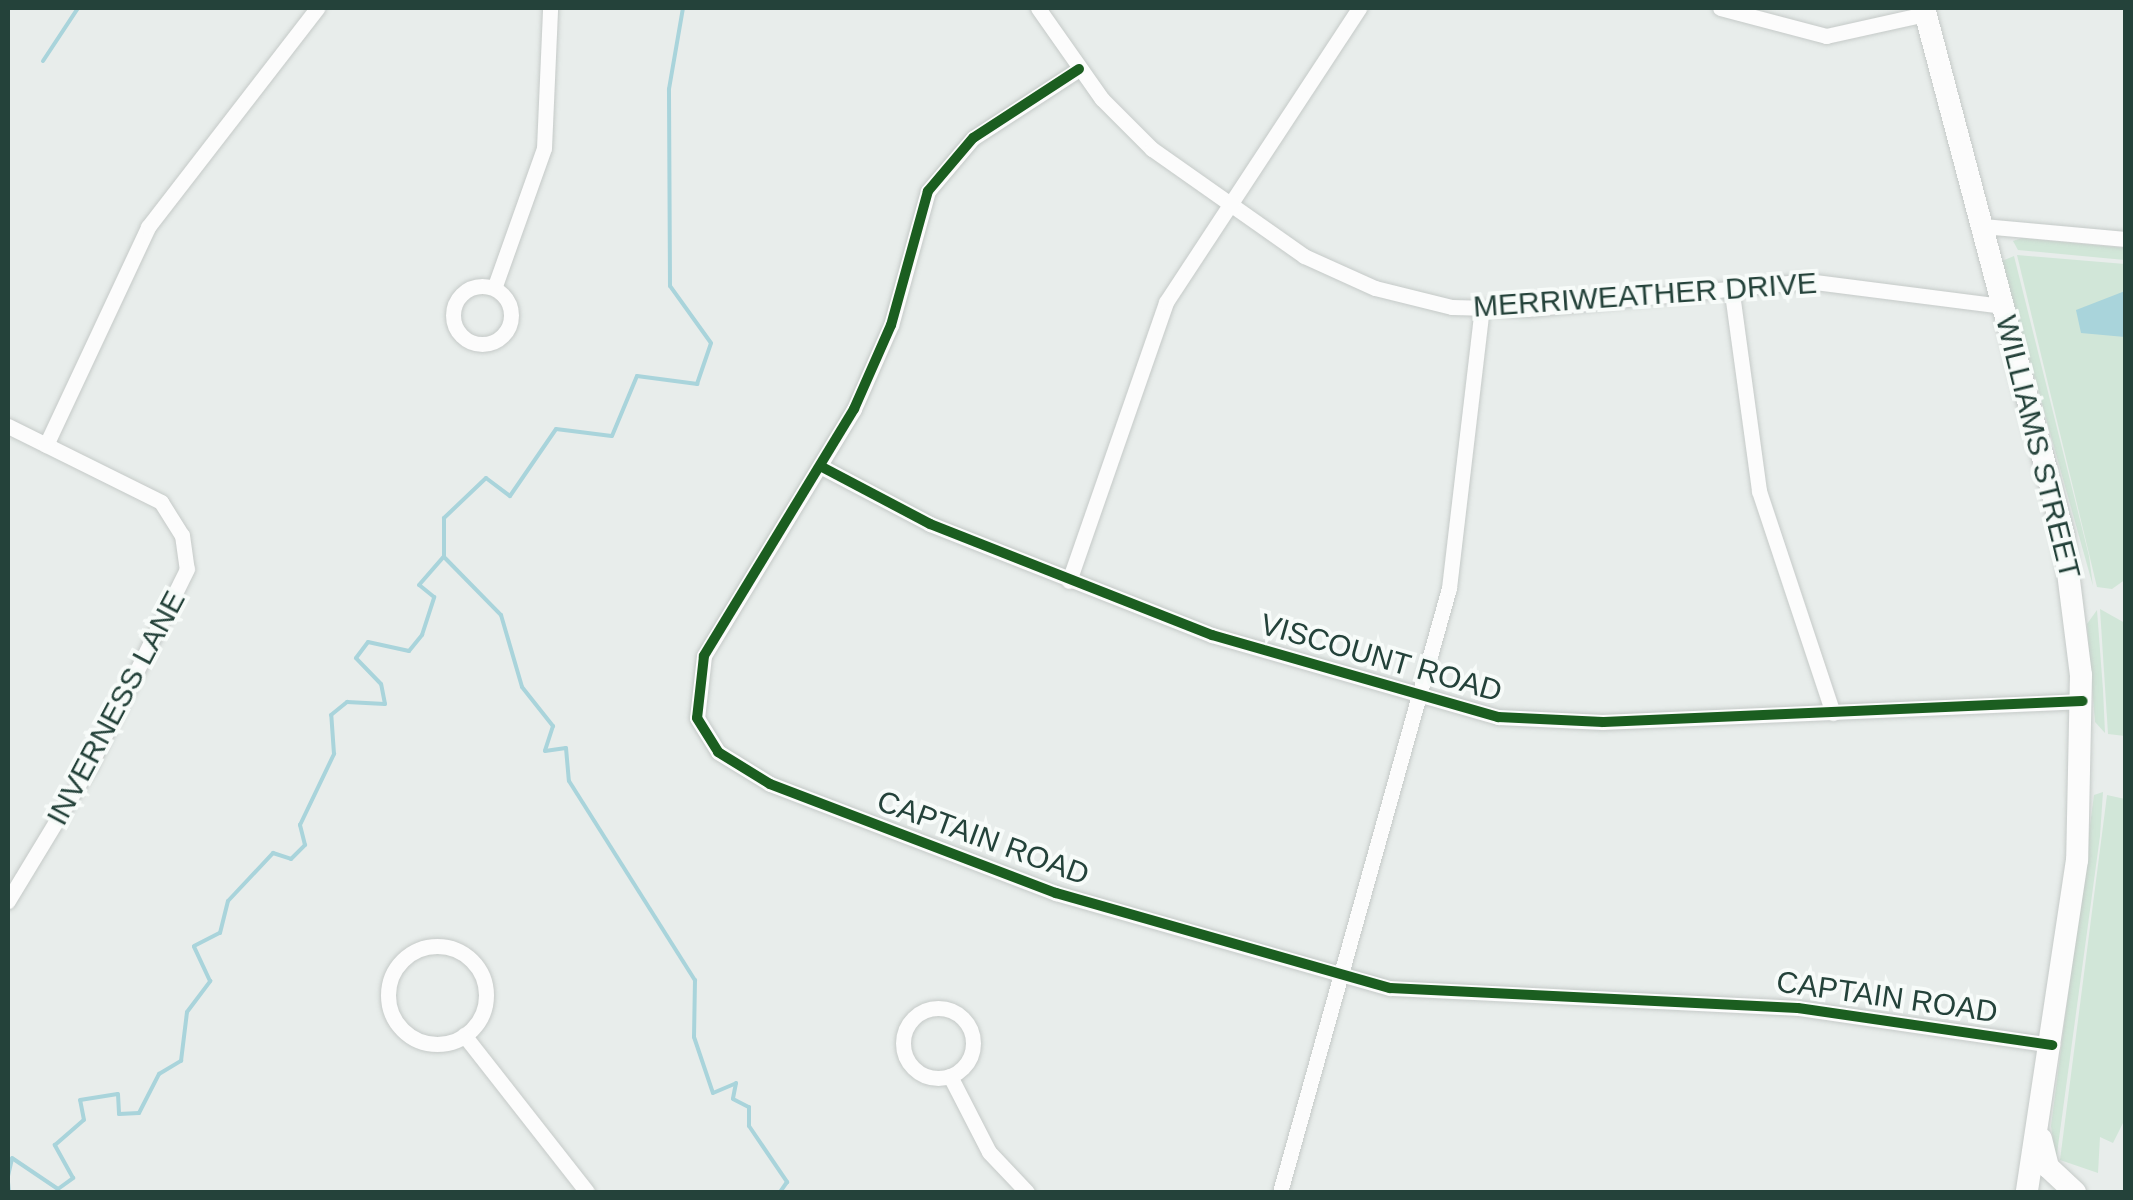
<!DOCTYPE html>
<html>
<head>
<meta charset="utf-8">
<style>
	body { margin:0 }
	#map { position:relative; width:2133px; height:1200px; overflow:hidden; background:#e8edeb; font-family:Arial,sans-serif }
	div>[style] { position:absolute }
	.green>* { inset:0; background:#d1e6d8 }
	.water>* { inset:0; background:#a9d4db }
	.stream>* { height:4px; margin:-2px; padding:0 2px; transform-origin:2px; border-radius:2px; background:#a9d4db }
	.roads { filter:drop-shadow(0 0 2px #c5cac8) drop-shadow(0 0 2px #c5cac8) }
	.minor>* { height:15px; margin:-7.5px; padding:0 7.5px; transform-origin:7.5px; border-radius:7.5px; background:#fcfcfc }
	.minor>.ring { margin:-7.5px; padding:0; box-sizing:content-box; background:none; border:15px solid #fcfcfc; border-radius:50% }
	.secondary>* { height:22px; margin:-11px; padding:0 11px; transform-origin:11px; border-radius:11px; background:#fcfcfc }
	.cycleway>* { height:10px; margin:-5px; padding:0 5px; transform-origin:5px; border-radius:5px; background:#1b5e20 }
	span { translate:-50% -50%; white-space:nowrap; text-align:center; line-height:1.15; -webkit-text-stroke:8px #f7fbf9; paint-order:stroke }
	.street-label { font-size:30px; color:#24423a }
	.frame { position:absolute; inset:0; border:10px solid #24423a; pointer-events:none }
</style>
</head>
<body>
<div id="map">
	<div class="green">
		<i style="clip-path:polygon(2022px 238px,2125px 248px,2125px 260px,2018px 250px,2013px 241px)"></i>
		<i style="clip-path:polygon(2017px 255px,2125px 264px,2126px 579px,2112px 589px,2097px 587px)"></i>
		<i style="clip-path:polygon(2014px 256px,2089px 556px,2093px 586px,2002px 261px)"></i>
		<i style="clip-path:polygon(2100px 609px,2125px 623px,2125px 736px,2108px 734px)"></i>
		<i style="clip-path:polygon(2097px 610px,2103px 690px,2105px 733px,2095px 722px,2087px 624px)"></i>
		<i style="clip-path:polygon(2103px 792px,2100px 836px,2056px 1161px,2051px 1126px,2094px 795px)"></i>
		<i style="clip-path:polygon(2107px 795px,2125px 799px,2126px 1117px,2113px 1143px,2100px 1137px,2098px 1173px,2060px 1160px)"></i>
	</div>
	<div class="water">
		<i style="clip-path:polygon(2125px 291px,2125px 337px,2081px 333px,2076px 310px)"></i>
	</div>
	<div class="stream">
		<i style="left:43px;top:61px;width:64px;rotate:-56.6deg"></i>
		<i style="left:445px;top:558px;width:80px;rotate:45.5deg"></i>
		<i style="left:501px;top:615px;width:75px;rotate:73.7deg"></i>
		<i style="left:522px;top:687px;width:50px;rotate:51.5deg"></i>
		<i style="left:553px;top:726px;width:26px;rotate:108deg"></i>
		<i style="left:545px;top:751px;width:21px;rotate:-8deg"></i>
		<i style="left:566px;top:748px;width:33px;rotate:85deg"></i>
		<i style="left:569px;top:781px;width:236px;rotate:57.7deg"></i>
		<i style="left:695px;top:980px;width:57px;rotate:91deg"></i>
		<i style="left:694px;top:1037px;width:59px;rotate:71.3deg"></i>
		<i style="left:713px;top:1093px;width:25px;rotate:-23deg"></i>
		<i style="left:736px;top:1083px;width:16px;rotate:101deg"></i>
		<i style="left:733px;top:1099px;width:18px;rotate:27deg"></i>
		<i style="left:749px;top:1107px;width:19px;rotate:90deg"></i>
		<i style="left:749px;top:1126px;width:68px;rotate:55.8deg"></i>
		<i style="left:787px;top:1182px;width:12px;rotate:125deg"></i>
		<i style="left:8px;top:1176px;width:18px;rotate:-77deg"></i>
		<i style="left:12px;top:1158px;width:55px;rotate:34deg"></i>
		<i style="left:58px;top:1189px;width:19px;rotate:-36deg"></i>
		<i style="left:73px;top:1178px;width:38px;rotate:-119deg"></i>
		<i style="left:55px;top:1145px;width:38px;rotate:-41deg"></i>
		<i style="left:84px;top:1120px;width:20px;rotate:-101deg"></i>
		<i style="left:80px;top:1100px;width:38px;rotate:-9deg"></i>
		<i style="left:118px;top:1094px;width:20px;rotate:87deg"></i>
		<i style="left:119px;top:1114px;width:20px;rotate:-3deg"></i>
		<i style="left:139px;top:1113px;width:44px;rotate:-62.9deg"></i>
		<i style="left:159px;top:1074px;width:26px;rotate:-31deg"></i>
		<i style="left:181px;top:1061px;width:49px;rotate:-83deg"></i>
		<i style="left:187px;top:1012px;width:39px;rotate:-53deg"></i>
		<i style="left:210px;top:981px;width:38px;rotate:-115deg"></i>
		<i style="left:194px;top:946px;width:29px;rotate:-27deg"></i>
		<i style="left:220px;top:933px;width:33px;rotate:-76deg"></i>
		<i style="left:228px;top:901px;width:66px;rotate:-46.8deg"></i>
		<i style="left:273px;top:853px;width:19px;rotate:18deg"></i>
		<i style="left:291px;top:859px;width:20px;rotate:-45deg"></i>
		<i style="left:305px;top:845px;width:21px;rotate:-104deg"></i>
		<i style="left:300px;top:825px;width:79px;rotate:-64.4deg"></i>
		<i style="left:334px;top:754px;width:39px;rotate:-94deg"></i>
		<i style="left:331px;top:715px;width:21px;rotate:-39deg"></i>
		<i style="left:347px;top:702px;width:38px;rotate:3deg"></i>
		<i style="left:385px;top:704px;width:20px;rotate:-101deg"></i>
		<i style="left:381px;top:684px;width:36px;rotate:-134deg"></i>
		<i style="left:356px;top:658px;width:20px;rotate:-53deg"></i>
		<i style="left:368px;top:642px;width:42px;rotate:12.4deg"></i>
		<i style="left:409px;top:651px;width:21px;rotate:-51deg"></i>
		<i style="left:422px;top:635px;width:40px;rotate:-72deg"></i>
		<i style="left:434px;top:597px;width:19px;rotate:-141deg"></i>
		<i style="left:419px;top:585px;width:38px;rotate:-49deg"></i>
		<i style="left:444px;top:556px;width:38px;rotate:-90deg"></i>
		<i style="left:444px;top:518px;width:58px;rotate:-43.6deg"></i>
		<i style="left:486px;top:478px;width:30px;rotate:37deg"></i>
		<i style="left:510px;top:496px;width:81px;rotate:-55.5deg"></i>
		<i style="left:556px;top:429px;width:56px;rotate:7.1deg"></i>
		<i style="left:612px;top:436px;width:65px;rotate:-67.4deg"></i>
		<i style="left:637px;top:376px;width:61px;rotate:7.6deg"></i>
		<i style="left:697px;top:384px;width:43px;rotate:-71.1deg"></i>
		<i style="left:711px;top:343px;width:70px;rotate:-125.7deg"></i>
		<i style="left:670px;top:286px;width:197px;rotate:-90.3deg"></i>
		<i style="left:669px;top:89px;width:82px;rotate:-80.2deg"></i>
		<i style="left:8px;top:1182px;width:10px;rotate:84deg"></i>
	</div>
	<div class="roads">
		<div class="minor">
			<i style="left:1038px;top:8px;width:111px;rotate:54.9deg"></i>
			<i style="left:1102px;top:99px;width:71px;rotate:45deg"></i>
			<i style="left:1152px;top:149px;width:186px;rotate:35.1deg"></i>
			<i style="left:1304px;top:256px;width:78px;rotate:24.3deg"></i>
			<i style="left:1375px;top:288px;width:79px;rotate:13.9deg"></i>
			<i style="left:1452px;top:307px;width:75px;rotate:1.5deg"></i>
			<i style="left:1527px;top:309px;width:281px;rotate:-5.7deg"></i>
			<i style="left:1807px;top:281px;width:198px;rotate:7.3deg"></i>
			<i style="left:1720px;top:8px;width:110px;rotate:14.8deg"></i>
			<i style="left:1826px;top:36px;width:101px;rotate:-12.5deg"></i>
			<i style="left:1079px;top:69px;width:126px;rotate:146.9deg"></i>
			<i style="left:973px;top:138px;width:70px;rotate:130.3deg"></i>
			<i style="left:928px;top:191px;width:139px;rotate:105.4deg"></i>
			<i style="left:891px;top:325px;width:92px;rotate:113.8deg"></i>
			<i style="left:854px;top:409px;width:289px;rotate:121.3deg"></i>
			<i style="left:704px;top:656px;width:62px;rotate:96.4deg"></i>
			<i style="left:697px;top:718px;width:40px;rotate:58deg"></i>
			<i style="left:718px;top:752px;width:61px;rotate:31.6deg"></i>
			<i style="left:770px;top:784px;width:306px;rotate:20.9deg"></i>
			<i style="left:1056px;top:893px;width:347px;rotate:15.9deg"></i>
			<i style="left:1390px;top:988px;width:408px;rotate:2.8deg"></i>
			<i style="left:1798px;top:1008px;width:257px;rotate:8.3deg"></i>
			<i style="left:1982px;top:226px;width:145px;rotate:5.2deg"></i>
			<i style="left:496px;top:283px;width:143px;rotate:-70.4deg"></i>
			<i style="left:544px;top:148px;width:140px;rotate:-87.5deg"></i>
			<i style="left:1731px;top:286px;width:207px;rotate:82.2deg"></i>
			<i style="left:1759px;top:491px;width:234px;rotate:71.6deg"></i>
			<i class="ring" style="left:453px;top:286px;width:43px;height:43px"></i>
			<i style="left:8px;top:426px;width:171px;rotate:26.4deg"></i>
			<i style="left:161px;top:502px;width:39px;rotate:58deg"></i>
			<i style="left:182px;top:535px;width:34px;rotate:82deg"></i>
			<i style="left:187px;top:569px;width:221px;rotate:116.3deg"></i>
			<i style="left:89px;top:767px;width:157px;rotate:121.2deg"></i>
			<i style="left:46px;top:445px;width:241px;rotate:-64.9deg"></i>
			<i style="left:148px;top:227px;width:277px;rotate:-52.3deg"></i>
			<i style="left:822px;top:467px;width:122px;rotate:27.8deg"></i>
			<i style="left:930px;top:524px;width:303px;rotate:21.5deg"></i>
			<i style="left:1212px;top:635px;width:298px;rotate:16deg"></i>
			<i style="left:1498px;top:717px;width:105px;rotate:2.7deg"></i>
			<i style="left:1603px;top:722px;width:480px;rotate:-2.5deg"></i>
			<i style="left:1069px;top:581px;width:295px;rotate:-70.8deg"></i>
			<i style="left:1166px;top:302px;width:352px;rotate:-56.7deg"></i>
			<i class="ring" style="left:388px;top:946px;width:83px;height:83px"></i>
			<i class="ring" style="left:903px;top:1008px;width:55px;height:55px"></i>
			<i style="left:464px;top:1035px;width:199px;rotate:51.9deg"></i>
			<i style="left:950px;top:1076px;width:85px;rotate:62.8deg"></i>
			<i style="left:989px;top:1152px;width:55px;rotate:46.5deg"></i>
			<i style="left:1280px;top:1192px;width:627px;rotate:-74.37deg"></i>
			<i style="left:1449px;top:588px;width:281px;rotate:-83.3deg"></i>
		</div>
		<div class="secondary">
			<i style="left:1924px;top:8px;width:543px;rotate:75.17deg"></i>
			<i style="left:2063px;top:533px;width:143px;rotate:82.8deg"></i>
			<i style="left:2081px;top:675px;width:185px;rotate:91.2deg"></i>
			<i style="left:2077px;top:860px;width:336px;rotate:98.6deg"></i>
			<i style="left:2041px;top:1139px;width:29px;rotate:76deg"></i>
			<i style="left:2048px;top:1167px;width:37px;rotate:43deg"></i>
		</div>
	</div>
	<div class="cycleway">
		<i style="left:1079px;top:69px;width:126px;rotate:146.9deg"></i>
		<i style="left:973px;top:138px;width:70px;rotate:130.3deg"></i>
		<i style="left:928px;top:191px;width:139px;rotate:105.4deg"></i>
		<i style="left:891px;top:325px;width:92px;rotate:113.8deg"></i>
		<i style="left:854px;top:409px;width:289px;rotate:121.3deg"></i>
		<i style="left:704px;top:656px;width:62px;rotate:96.4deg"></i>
		<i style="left:697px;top:718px;width:40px;rotate:58deg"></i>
		<i style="left:718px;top:752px;width:61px;rotate:31.6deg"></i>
		<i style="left:770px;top:784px;width:306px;rotate:20.9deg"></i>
		<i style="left:1056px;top:893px;width:347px;rotate:15.9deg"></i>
		<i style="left:1390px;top:988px;width:408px;rotate:2.8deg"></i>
		<i style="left:1798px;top:1008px;width:257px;rotate:8.3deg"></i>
		<i style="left:822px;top:467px;width:122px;rotate:27.8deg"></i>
		<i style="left:930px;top:524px;width:303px;rotate:21.5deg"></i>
		<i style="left:1212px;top:635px;width:298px;rotate:16deg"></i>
		<i style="left:1498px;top:717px;width:105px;rotate:2.7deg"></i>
		<i style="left:1603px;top:722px;width:480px;rotate:-2.5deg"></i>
	</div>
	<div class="street-label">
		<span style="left:1645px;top:295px;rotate:-4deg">MERRIWEATHER DRIVE</span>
		<span style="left:2038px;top:447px;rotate:76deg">WILLIAMS STREET</span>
		<span style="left:1381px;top:658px;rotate:16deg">VISCOUNT ROAD</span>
		<span style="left:116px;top:708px;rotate:-62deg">INVERNESS LANE</span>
		<span style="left:983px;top:838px;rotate:20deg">CAPTAIN ROAD</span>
		<span style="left:1887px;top:997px;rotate:8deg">CAPTAIN ROAD</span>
	</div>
	<div class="frame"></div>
</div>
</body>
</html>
